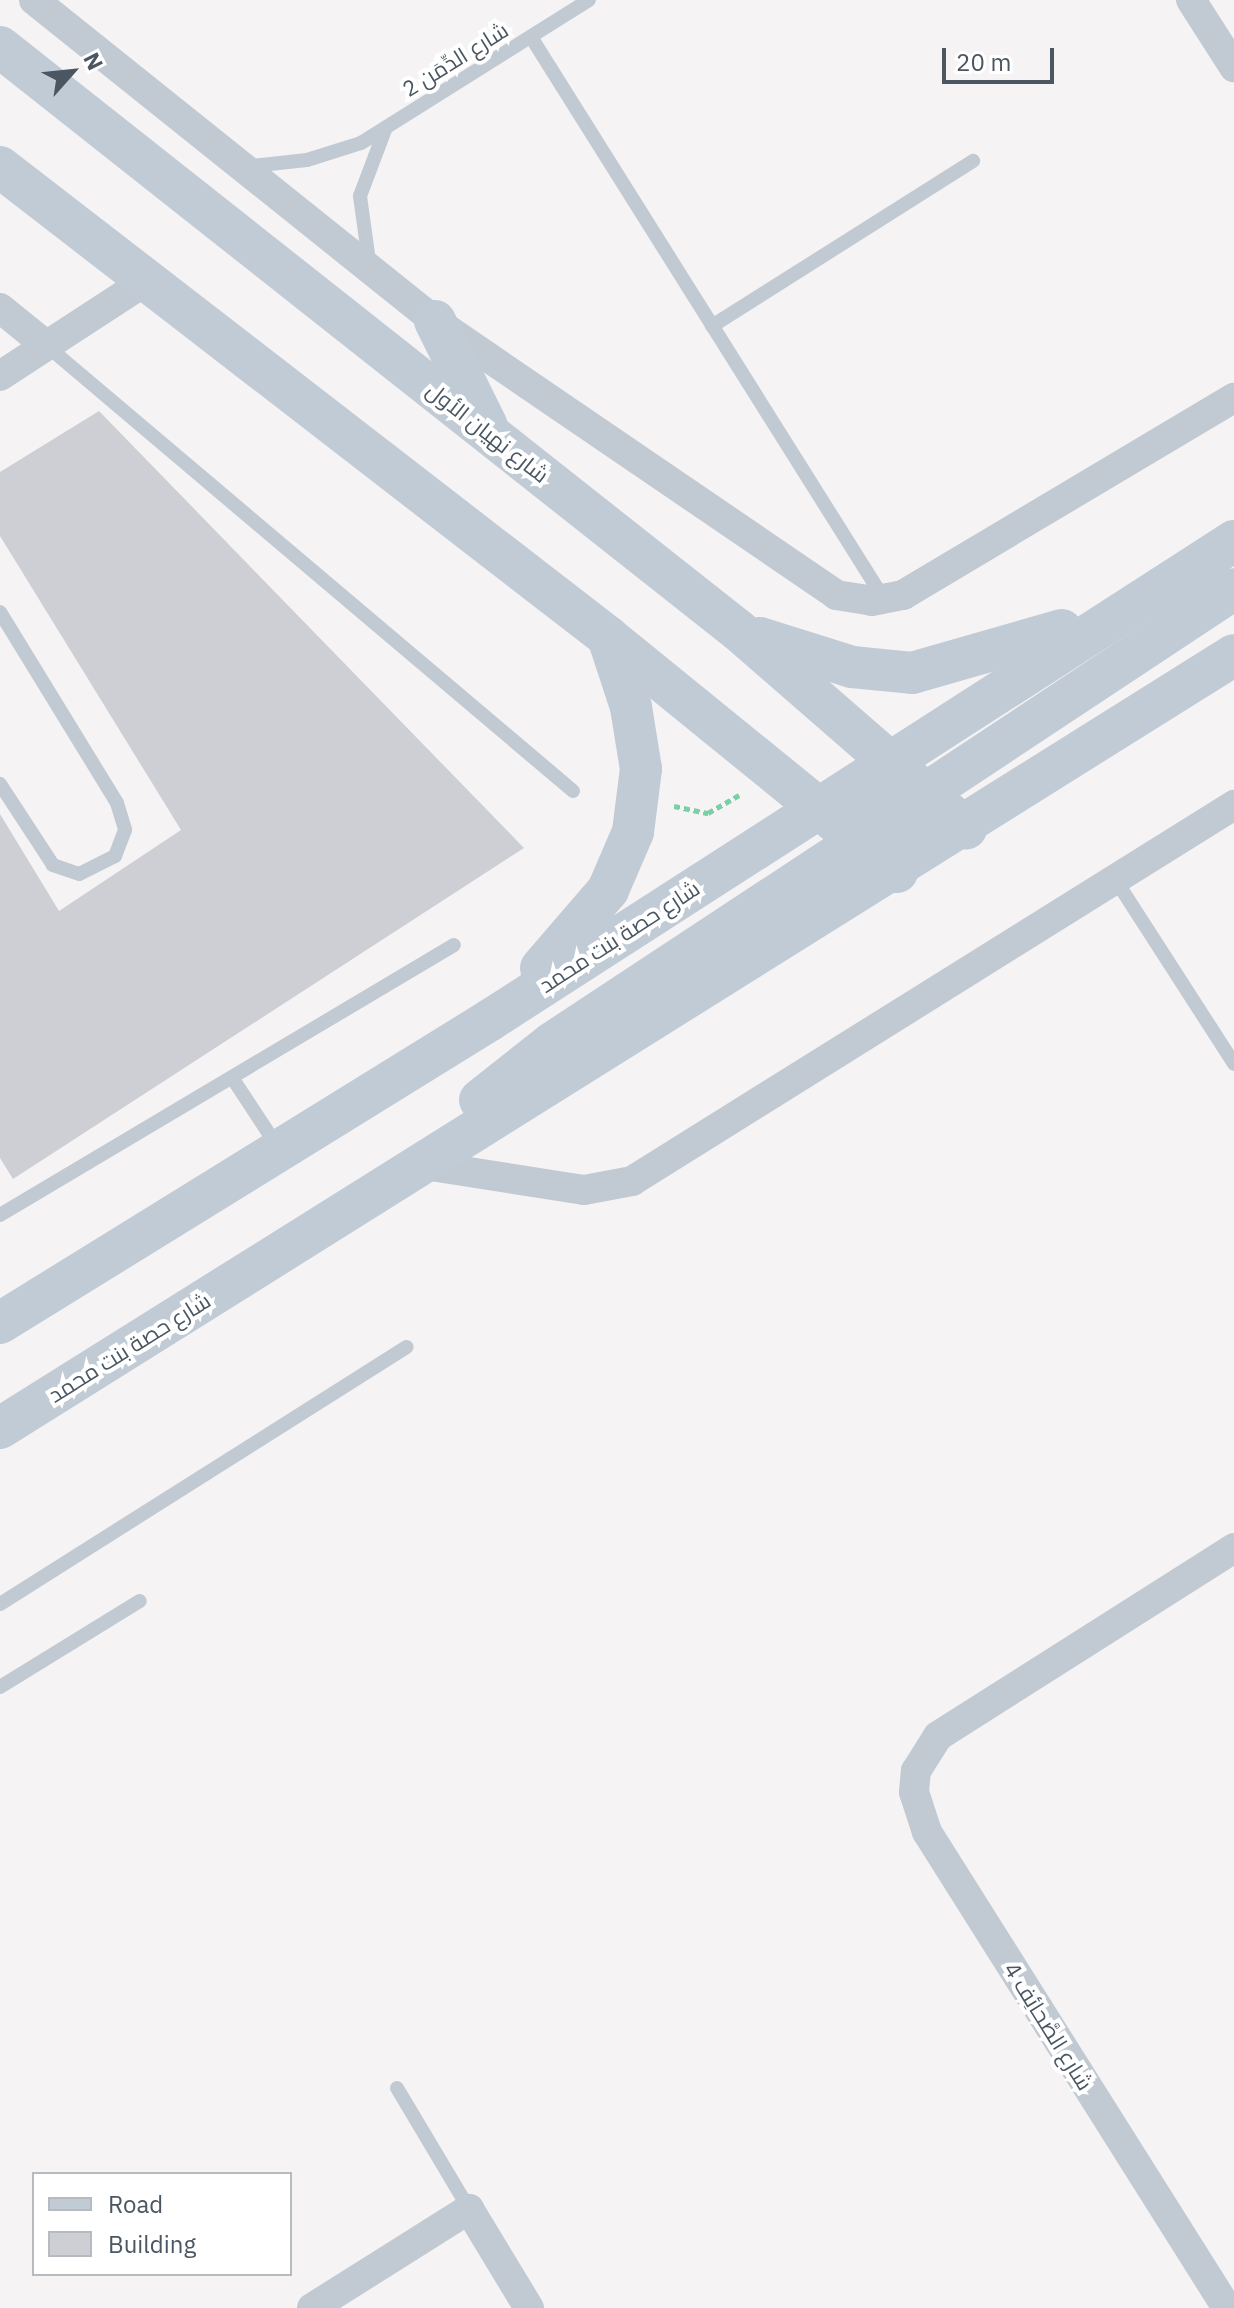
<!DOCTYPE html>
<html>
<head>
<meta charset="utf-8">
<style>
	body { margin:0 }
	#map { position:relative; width:1234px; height:2308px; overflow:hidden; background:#f5f3f3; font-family:"IBM Plex Sans",Cairo,sans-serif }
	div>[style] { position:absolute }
	.building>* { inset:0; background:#cdcfd5 }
	.path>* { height:5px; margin-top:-2.5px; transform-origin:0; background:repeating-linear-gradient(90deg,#7ad0a6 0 6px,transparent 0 10px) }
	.lane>* { height:14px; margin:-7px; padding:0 7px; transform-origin:7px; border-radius:7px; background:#c1cad2 }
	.street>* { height:30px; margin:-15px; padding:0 15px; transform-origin:15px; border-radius:15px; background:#c1cad2 }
	.secondary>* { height:42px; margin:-21px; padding:0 21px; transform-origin:21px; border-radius:21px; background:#c1cbd6 }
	span { translate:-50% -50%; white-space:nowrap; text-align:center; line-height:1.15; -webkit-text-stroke:8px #fff; paint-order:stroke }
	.street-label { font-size:22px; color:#4a5661 }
	.legend { position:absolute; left:32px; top:2172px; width:260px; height:104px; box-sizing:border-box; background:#fff; border:2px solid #b7bbc0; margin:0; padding:10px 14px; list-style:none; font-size:24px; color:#4a5661 }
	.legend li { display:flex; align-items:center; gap:16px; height:40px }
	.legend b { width:40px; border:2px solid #b7bbc0 }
	.north { position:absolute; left:32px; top:32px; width:80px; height:80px; -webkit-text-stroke:6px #fff; paint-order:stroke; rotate:63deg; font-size:22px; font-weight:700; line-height:32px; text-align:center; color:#4a5661 }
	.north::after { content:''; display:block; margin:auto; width:28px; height:36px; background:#4a5661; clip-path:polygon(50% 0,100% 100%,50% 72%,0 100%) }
	.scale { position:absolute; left:942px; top:48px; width:112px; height:36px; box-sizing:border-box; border:4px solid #4a5661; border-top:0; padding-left:10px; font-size:24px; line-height:28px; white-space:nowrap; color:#4a5661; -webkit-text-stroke:6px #fff; paint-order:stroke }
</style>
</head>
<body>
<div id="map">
	<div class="building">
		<i style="clip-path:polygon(99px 411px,524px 848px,13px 1179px,0 1158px,0 814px,59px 911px,181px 830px,0 536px,0 472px)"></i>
	</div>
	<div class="path">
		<i style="left:674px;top:806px;width:35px;rotate:12deg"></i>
		<i style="left:708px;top:813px;width:36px;rotate:-30deg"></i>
	</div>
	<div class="lane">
		<i style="left:531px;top:37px;width:664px;rotate:57.87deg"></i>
		<i style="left:251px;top:166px;width:56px;rotate:-6.1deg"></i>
		<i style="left:307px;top:160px;width:57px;rotate:-17.5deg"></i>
		<i style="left:361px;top:143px;width:269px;rotate:-32.1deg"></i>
		<i style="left:369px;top:261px;width:66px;rotate:-97.9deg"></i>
		<i style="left:360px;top:196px;width:71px;rotate:-69.3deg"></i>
		<i style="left:712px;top:326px;width:309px;rotate:-32.3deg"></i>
		<i style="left:47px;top:346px;width:689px;rotate:40.23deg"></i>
		<i style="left:0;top:612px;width:224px;rotate:58.5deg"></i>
		<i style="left:117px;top:803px;width:28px;rotate:73deg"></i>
		<i style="left:125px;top:830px;width:28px;rotate:111deg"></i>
		<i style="left:115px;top:856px;width:40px;rotate:153.4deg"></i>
		<i style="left:79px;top:874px;width:28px;rotate:-161deg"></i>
		<i style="left:53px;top:865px;width:97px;rotate:-123.2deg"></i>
		<i style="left:1115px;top:879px;width:220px;rotate:57.2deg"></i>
		<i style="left:233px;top:1079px;width:84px;rotate:56.7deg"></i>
		<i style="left:0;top:1215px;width:528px;rotate:-30.74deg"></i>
		<i style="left:0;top:1604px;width:481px;rotate:-32.3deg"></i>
		<i style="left:0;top:1687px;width:164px;rotate:-31.6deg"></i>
		<i style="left:397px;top:2088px;width:141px;rotate:59.2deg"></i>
	</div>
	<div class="street">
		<i style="left:34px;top:0;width:514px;rotate:38.68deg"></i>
		<i style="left:435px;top:321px;width:486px;rotate:34.3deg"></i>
		<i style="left:836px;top:595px;width:36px;rotate:9deg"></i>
		<i style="left:872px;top:601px;width:32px;rotate:-11deg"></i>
		<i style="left:903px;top:595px;width:385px;rotate:-30.8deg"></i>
		<i style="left:1191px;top:0;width:80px;rotate:57.3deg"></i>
		<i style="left:0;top:308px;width:60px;rotate:39deg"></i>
		<i style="left:0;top:376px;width:176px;rotate:-33.1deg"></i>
		<i style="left:418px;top:1164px;width:168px;rotate:8.9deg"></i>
		<i style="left:584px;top:1190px;width:49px;rotate:-10.6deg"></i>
		<i style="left:632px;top:1181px;width:710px;rotate:-31.99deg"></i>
		<i style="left:312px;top:2308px;width:186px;rotate:-32.2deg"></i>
		<i style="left:469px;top:2209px;width:116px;rotate:58.8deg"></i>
		<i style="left:1227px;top:2308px;width:563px;rotate:-122.22deg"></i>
		<i style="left:927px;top:1832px;width:42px;rotate:-108deg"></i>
		<i style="left:914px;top:1792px;width:21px;rotate:-85deg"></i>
		<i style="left:916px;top:1771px;width:41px;rotate:-57.8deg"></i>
		<i style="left:938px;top:1736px;width:351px;rotate:-32.4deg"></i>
	</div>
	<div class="secondary">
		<i style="left:0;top:47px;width:942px;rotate:38.32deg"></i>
		<i style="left:739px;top:631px;width:301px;rotate:41deg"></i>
		<i style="left:0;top:167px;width:768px;rotate:37.7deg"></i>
		<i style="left:608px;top:637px;width:372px;rotate:39.1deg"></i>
		<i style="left:435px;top:321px;width:117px;rotate:63.7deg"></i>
		<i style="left:760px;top:638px;width:96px;rotate:17.5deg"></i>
		<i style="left:852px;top:667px;width:60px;rotate:5.7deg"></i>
		<i style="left:912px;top:673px;width:156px;rotate:-16deg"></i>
		<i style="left:897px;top:872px;width:43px;rotate:-82.1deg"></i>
		<i style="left:903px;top:829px;width:43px;rotate:-57.4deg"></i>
		<i style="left:926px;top:793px;width:369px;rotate:-33.5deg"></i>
		<i style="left:541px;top:968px;width:103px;rotate:-49.3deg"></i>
		<i style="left:608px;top:890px;width:63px;rotate:-66.7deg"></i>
		<i style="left:633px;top:832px;width:64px;rotate:-82.8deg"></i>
		<i style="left:641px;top:769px;width:63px;rotate:-99.2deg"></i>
		<i style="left:631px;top:707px;width:74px;rotate:-108.2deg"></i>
		<i style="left:480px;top:1100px;width:92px;rotate:-38.4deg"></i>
		<i style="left:552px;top:1043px;width:347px;rotate:-33.4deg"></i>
		<i style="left:842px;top:852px;width:42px;rotate:-46deg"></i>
		<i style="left:871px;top:822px;width:65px;rotate:-73deg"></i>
		<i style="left:0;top:1323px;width:576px;rotate:-31.73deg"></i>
		<i style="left:490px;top:1020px;width:885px;rotate:-32.77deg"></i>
		<i style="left:0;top:1428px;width:1456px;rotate:-32.06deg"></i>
	</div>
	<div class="street-label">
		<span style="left:455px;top:59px;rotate:-32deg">شارع الدِّمَن 2</span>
		<span style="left:488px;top:432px;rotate:38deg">شارع نهيان الأول</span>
		<span style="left:619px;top:936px;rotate:-33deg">شارع حصة بنت محمد</span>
		<span style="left:129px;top:1347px;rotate:-32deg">شارع حصة بنت محمد</span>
		<span style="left:1049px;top:2026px;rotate:58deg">شارع الصَّحائِف 4</span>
	</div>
	<ul class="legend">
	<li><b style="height:10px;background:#c1cbd6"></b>Road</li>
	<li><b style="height:22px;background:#cdcfd5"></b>Building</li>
	</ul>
	<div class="north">N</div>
	<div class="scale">20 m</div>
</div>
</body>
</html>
